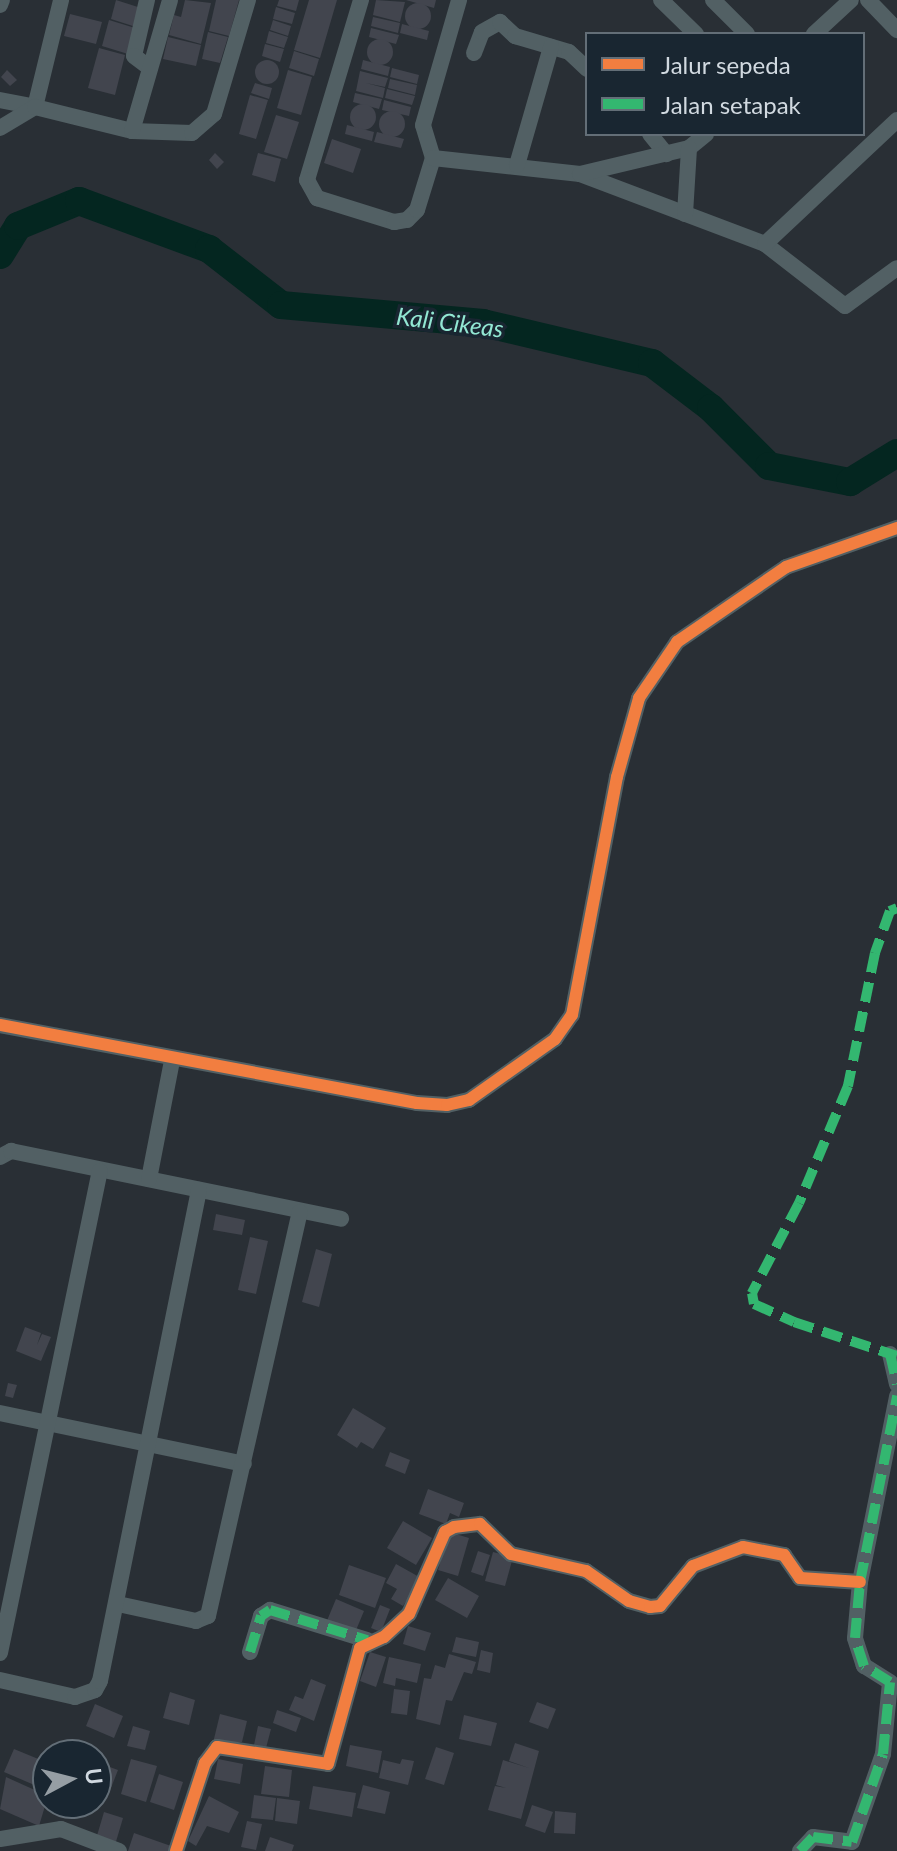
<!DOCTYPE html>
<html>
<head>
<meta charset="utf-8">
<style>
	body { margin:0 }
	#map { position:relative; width:897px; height:1851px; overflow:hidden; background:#292f35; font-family:Lato,sans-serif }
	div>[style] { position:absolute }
	.river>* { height:28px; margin:-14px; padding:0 14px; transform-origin:14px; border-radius:14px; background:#042620 }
	.building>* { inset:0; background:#42454e }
	.round { border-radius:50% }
	.street>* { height:16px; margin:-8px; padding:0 8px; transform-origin:8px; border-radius:8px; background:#526064 }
	.quiet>* { height:10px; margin-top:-5px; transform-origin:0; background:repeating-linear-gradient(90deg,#33b770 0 20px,transparent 0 30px) }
	.cycleway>* { height:12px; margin:-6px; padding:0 6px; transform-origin:6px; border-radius:6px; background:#f27e40 }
	span { translate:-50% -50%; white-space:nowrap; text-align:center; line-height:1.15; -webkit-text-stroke:7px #192631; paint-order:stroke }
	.water-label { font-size:24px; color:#92e7d3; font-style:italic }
	.legend { position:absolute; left:585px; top:32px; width:280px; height:104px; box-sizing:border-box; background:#192631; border:2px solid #636e77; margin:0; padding:10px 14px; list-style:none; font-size:24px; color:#d1d9e0 }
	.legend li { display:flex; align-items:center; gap:16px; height:40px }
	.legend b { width:40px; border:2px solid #636e77 }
	.north { position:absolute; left:32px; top:1739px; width:80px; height:80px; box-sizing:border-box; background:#192631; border:2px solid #636e77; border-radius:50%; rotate:83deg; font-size:22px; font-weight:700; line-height:32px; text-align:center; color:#d1d9e0 }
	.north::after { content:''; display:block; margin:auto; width:28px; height:36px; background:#969ea4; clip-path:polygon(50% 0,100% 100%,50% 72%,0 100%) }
</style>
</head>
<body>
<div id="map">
	<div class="river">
		<i style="left:0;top:255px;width:34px;rotate:-58deg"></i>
		<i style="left:18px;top:226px;width:66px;rotate:-22.3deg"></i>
		<i style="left:79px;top:201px;width:139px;rotate:20.3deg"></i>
		<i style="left:209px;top:249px;width:91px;rotate:37.9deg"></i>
		<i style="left:281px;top:305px;width:203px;rotate:5.1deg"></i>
		<i style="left:483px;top:323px;width:174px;rotate:13.3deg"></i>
		<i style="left:652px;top:363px;width:74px;rotate:37.3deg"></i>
		<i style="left:711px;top:408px;width:82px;rotate:45deg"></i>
		<i style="left:769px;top:466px;width:83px;rotate:11.2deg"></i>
		<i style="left:850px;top:482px;width:55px;rotate:-31.7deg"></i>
	</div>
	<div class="building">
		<i style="clip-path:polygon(116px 0,141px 8px,136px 27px,111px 19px)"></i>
		<i style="clip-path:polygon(185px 0,211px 3px,201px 44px,169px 35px,174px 15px,181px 17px)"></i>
		<i style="clip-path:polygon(216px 0,239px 0,229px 36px,209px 31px)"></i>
		<i style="clip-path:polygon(279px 0,299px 0,296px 11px,277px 6px)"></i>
		<i style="clip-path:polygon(309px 0,337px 0,320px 58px,294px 50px)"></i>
		<i style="clip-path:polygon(376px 0,405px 2px,400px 22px,373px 15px)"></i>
		<i style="clip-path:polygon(406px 0,436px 0,434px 8px)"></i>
		<i class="round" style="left:405px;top:3px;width:26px;height:26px"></i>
		<i style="clip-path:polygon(276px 7px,295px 13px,292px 24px,273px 19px)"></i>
		<i style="clip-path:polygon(70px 14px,102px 22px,96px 44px,64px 36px)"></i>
		<i style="clip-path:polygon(373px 17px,400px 23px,398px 33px,371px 26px)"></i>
		<i style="clip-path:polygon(109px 20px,135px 28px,128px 54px,102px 46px)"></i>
		<i style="clip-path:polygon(273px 20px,291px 26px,288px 36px,270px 30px)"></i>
		<i style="clip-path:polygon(402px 24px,429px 31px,427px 40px,400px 33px)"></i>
		<i style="clip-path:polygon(371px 28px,399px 35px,396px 44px,369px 37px)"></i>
		<i style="clip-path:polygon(269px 31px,288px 37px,284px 48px,266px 43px)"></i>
		<i style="clip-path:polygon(208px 32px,228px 37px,220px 63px,202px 59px)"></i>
		<i style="clip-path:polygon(168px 37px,201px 45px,196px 66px,163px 59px)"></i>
		<i class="round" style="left:367px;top:39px;width:26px;height:26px"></i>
		<i style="clip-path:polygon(265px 44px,284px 49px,280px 62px,262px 56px)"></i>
		<i style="clip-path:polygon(99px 48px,125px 55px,115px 95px,88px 88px)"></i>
		<i style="clip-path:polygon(294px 51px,319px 59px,314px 76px,289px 68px)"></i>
		<i class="round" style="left:255px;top:60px;width:24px;height:24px"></i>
		<i style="clip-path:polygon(363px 60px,390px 67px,388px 76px,361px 69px)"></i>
		<i style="clip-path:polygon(392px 68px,419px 75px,417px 84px,390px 77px)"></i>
		<i style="clip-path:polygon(7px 70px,17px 80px,10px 86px,1px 77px)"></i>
		<i style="clip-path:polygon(288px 70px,312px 77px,301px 115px,277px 108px)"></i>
		<i style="clip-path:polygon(360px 71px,388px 78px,385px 87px,366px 83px,385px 88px,383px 98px,356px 91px)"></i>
		<i style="clip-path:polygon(390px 79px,417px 85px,415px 95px,388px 88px)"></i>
		<i style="clip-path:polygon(255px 83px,272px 88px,269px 99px,251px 93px)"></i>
		<i style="clip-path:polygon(387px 89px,415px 96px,412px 105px,385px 98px)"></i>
		<i style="clip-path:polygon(355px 93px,382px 99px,379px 109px,353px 102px)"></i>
		<i style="clip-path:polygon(250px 95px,268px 100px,256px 139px,239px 134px)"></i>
		<i style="clip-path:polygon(384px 100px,411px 107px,409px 116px,382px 110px)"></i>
		<i class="round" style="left:350px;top:104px;width:26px;height:26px"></i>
		<i class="round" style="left:379px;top:111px;width:26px;height:26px"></i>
		<i style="clip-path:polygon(276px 115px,299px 122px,287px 159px,264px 152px)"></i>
		<i style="clip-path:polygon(347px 125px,374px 132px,372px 141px,345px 134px)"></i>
		<i style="clip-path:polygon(377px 132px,404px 139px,401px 148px,374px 142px)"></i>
		<i style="clip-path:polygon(332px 139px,361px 149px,353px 173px,324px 163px)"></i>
		<i style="clip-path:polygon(215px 153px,224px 162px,217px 169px,209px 160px)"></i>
		<i style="clip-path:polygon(258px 153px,281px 159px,275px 182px,252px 175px)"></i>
		<i style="clip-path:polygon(216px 1214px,245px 1220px,242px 1235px,213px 1230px)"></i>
		<i style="clip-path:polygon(250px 1237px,268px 1241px,256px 1294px,238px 1290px)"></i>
		<i style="clip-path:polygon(316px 1249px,332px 1254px,319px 1307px,302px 1302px)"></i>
		<i style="clip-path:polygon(25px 1327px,41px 1333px,37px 1345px,42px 1334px,51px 1337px,41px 1361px,16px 1351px)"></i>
		<i style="clip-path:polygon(8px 1383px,17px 1385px,13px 1398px,5px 1396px)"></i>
		<i style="clip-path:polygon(353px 1408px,386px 1428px,373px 1449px,361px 1442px,357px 1448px,337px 1435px)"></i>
		<i style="clip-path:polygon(390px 1452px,410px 1460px,405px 1474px,385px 1466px)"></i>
		<i style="clip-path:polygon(428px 1489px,464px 1503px,459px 1517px,450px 1513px,446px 1524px,419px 1514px)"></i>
		<i style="clip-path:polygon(403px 1521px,432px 1538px,416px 1565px,387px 1548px)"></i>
		<i style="clip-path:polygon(449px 1532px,469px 1538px,458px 1576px,438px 1570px)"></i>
		<i style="clip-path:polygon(478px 1551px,490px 1555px,483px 1576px,471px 1572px)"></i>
		<i style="clip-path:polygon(493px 1552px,513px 1557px,505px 1586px,485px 1581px)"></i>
		<i style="clip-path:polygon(396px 1564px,421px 1578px,403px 1606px,391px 1599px,397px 1589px,386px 1583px)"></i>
		<i style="clip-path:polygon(349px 1565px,386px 1578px,375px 1608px,339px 1595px)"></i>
		<i style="clip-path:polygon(448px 1578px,479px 1596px,467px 1618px,435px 1600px)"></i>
		<i style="clip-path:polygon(336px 1599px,364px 1611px,354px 1635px,326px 1623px)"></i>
		<i style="clip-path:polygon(380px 1605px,390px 1609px,381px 1632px,371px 1628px)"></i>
		<i style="clip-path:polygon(408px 1626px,431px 1633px,425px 1651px,403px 1644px)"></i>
		<i style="clip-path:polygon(456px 1637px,479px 1642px,476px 1657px,452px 1652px)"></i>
		<i style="clip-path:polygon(481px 1650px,493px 1653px,490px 1673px,477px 1670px)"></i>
		<i style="clip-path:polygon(370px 1652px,386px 1657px,376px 1687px,360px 1681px)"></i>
		<i style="clip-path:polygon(449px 1654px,476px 1662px,472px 1674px,464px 1672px,452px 1701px,446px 1700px,440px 1725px,416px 1719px,424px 1678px,431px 1679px,435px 1665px,445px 1668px)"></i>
		<i style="clip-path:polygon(389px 1657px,421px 1664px,417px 1683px,396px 1678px,395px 1686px,383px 1683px)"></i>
		<i style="clip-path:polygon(311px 1679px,326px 1685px,314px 1721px,289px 1710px,295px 1696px,303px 1699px)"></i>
		<i style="clip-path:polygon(394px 1689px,410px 1691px,407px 1715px,391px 1713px)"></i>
		<i style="clip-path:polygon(170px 1692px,195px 1700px,189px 1725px,163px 1718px)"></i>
		<i style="clip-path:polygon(537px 1702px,556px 1709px,548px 1729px,529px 1722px)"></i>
		<i style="clip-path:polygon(95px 1704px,123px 1716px,114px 1738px,86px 1726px)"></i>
		<i style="clip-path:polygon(277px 1710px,301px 1718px,296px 1732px,273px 1723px)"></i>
		<i style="clip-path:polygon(220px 1714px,247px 1721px,242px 1742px,213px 1743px)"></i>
		<i style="clip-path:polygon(464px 1715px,497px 1723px,491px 1746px,459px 1739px)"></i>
		<i style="clip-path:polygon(133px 1726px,150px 1731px,145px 1750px,127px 1746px)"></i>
		<i style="clip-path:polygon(258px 1726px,271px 1729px,266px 1748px,254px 1745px)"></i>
		<i style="clip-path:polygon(515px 1743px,539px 1751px,521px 1819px,488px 1810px,495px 1786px,506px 1788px,496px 1785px,503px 1760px,529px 1768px,509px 1761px)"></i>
		<i style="clip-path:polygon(350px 1745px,382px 1751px,378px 1773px,346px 1766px)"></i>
		<i style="clip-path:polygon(436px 1747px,454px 1753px,444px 1785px,425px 1779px)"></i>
		<i style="clip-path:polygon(14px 1749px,48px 1763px,39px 1787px,4px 1772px)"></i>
		<i style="clip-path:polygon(131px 1759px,157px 1766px,146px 1802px,121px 1794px)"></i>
		<i style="clip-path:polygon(218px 1759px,243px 1764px,240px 1784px,214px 1779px)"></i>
		<i style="clip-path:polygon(402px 1759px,414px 1761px,408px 1785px,379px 1778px,383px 1760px,400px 1764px)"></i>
		<i style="clip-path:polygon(96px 1762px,118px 1770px,109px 1793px,96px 1788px)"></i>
		<i style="clip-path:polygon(265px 1766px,292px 1770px,289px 1797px,261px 1794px)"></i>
		<i style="clip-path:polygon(159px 1774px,183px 1782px,174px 1810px,150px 1802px)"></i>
		<i style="clip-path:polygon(6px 1777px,48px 1796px,39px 1826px,0 1809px)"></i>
		<i style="clip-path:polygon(363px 1785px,390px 1792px,385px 1814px,357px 1808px)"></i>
		<i style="clip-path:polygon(313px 1786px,356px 1793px,352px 1817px,309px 1809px)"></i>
		<i style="clip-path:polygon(254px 1795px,276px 1798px,273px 1820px,251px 1818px)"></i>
		<i style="clip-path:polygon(209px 1796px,239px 1812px,229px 1833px,207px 1826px,196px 1846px,188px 1841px)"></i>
		<i style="clip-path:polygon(277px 1798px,300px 1801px,297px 1824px,275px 1821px)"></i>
		<i style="clip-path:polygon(532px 1805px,553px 1812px,545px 1833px,525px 1826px)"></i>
		<i style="clip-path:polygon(555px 1811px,576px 1813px,575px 1834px,554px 1833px)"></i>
		<i style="clip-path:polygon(104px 1812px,123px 1818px,115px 1845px,96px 1839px)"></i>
		<i style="clip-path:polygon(247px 1821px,262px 1824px,256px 1850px,241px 1847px)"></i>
		<i style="clip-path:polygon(134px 1833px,171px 1846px,170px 1851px,128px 1851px)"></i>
		<i style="clip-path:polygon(270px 1837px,294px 1845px,292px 1851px,265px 1851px)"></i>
	</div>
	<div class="street">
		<i style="left:147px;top:0;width:57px;rotate:103.1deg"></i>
		<i style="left:134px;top:56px;width:20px;rotate:37deg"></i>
		<i style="left:361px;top:0;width:188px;rotate:106.7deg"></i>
		<i style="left:307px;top:180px;width:21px;rotate:61deg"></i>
		<i style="left:317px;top:198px;width:81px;rotate:17.3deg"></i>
		<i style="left:394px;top:222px;width:13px;rotate:-9deg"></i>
		<i style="left:407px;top:220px;width:14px;rotate:-45deg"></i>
		<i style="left:417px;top:210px;width:54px;rotate:-72.9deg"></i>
		<i style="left:433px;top:158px;width:34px;rotate:-107deg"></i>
		<i style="left:423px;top:125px;width:130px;rotate:-73.9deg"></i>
		<i style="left:661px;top:0;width:49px;rotate:44.2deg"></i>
		<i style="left:713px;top:0;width:48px;rotate:45deg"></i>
		<i style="left:868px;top:0;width:42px;rotate:46deg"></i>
		<i style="left:0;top:5px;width:5px;rotate:-68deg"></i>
		<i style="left:814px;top:34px;width:50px;rotate:-42.6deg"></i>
		<i style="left:474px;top:53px;width:22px;rotate:-69deg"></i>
		<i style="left:482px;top:32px;width:21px;rotate:-29deg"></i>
		<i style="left:500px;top:22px;width:21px;rotate:43deg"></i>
		<i style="left:515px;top:36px;width:56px;rotate:16.5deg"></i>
		<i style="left:569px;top:52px;width:25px;rotate:43deg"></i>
		<i style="left:0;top:100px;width:36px;rotate:11deg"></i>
		<i style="left:35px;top:107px;width:110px;rotate:-76.3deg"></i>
		<i style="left:0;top:128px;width:41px;rotate:-31deg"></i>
		<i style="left:35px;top:107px;width:100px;rotate:13.9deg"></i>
		<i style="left:132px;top:131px;width:60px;rotate:1.9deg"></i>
		<i style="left:192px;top:133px;width:29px;rotate:-41deg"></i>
		<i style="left:214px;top:114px;width:119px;rotate:-73.4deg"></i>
		<i style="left:132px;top:131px;width:136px;rotate:-73.8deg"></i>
		<i style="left:650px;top:134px;width:26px;rotate:51deg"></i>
		<i style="left:433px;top:158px;width:148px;rotate:6.2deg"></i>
		<i style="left:580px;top:174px;width:198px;rotate:20.7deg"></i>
		<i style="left:765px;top:244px;width:101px;rotate:37.8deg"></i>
		<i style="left:845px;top:306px;width:64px;rotate:-36.2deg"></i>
		<i style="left:517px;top:165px;width:123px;rotate:-73.9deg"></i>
		<i style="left:580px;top:174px;width:112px;rotate:-13.4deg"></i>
		<i style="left:689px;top:148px;width:22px;rotate:-39deg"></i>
		<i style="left:685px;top:214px;width:66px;rotate:-86.5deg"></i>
		<i style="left:765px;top:244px;width:181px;rotate:-43.2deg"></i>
		<i style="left:0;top:1025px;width:424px;rotate:10.6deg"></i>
		<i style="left:417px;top:1103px;width:30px;rotate:4deg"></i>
		<i style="left:447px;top:1105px;width:23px;rotate:-13deg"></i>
		<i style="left:469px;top:1100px;width:105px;rotate:-35.3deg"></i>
		<i style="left:555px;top:1039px;width:29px;rotate:-55deg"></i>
		<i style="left:572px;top:1015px;width:242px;rotate:-79.3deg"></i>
		<i style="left:617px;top:777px;width:82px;rotate:-74.4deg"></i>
		<i style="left:639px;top:698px;width:68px;rotate:-55.8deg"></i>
		<i style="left:677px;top:642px;width:132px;rotate:-34.5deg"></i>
		<i style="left:786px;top:567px;width:118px;rotate:-19.4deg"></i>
		<i style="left:0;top:1157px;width:13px;rotate:-29deg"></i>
		<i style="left:11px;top:1151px;width:337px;rotate:11.6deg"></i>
		<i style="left:149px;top:1179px;width:120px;rotate:-79deg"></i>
		<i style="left:890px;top:1354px;width:31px;rotate:77deg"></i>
		<i style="left:0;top:1413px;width:249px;rotate:11.8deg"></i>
		<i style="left:118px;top:1604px;width:80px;rotate:12.3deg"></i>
		<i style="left:196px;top:1621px;width:13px;rotate:-23deg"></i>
		<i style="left:208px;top:1616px;width:414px;rotate:-77.2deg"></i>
		<i style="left:250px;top:1652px;width:38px;rotate:-73deg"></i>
		<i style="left:261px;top:1616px;width:11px;rotate:-34deg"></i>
		<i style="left:270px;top:1610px;width:102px;rotate:17.2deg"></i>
		<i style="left:0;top:1653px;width:492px;rotate:-78.3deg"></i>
		<i style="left:0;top:1680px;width:77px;rotate:12.8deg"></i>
		<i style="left:75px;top:1697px;width:21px;rotate:-19deg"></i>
		<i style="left:95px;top:1690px;width:10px;rotate:-61deg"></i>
		<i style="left:100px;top:1681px;width:501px;rotate:-78.6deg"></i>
		<i style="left:0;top:1839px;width:62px;rotate:-9.3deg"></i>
		<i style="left:61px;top:1829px;width:62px;rotate:20.8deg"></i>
		<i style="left:176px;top:1851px;width:93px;rotate:-71.8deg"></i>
		<i style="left:205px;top:1763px;width:20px;rotate:-53deg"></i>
		<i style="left:217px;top:1747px;width:112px;rotate:8.7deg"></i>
		<i style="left:328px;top:1764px;width:120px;rotate:-74.6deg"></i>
		<i style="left:360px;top:1648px;width:26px;rotate:-25deg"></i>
		<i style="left:384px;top:1637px;width:34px;rotate:-43deg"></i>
		<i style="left:409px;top:1614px;width:90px;rotate:-66.3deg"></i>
		<i style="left:445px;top:1532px;width:10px;rotate:-29deg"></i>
		<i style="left:454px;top:1527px;width:26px;rotate:-7deg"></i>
		<i style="left:480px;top:1524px;width:43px;rotate:44.1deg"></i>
		<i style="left:511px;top:1554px;width:77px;rotate:12.8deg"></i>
		<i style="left:586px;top:1571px;width:52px;rotate:34.9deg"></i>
		<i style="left:629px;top:1601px;width:22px;rotate:16deg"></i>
		<i style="left:650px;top:1607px;width:10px;rotate:-6deg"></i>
		<i style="left:660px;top:1606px;width:52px;rotate:-50.5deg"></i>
		<i style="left:693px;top:1566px;width:53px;rotate:-20.8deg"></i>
		<i style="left:743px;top:1547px;width:42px;rotate:11deg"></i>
		<i style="left:784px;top:1555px;width:28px;rotate:55deg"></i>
		<i style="left:800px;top:1578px;width:60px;rotate:3.8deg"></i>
		<i style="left:800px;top:1851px;width:19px;rotate:-47deg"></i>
		<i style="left:813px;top:1837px;width:39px;rotate:7deg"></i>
		<i style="left:852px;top:1842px;width:93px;rotate:-70.6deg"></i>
		<i style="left:883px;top:1754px;width:72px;rotate:-84.4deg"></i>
		<i style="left:890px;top:1682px;width:31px;rotate:-148deg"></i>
		<i style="left:864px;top:1666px;width:29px;rotate:-108deg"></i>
		<i style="left:855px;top:1638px;width:56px;rotate:-84.9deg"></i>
		<i style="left:860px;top:1582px;width:190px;rotate:-78.7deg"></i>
	</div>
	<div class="quiet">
		<i style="left:897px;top:908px;width:8px;rotate:157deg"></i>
		<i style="left:890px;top:911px;width:45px;rotate:109.7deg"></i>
		<i style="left:875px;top:953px;width:136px;rotate:101.5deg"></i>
		<i style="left:848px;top:1086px;width:127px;rotate:112.7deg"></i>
		<i style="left:799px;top:1203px;width:102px;rotate:117.6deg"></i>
		<i style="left:752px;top:1293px;width:11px;rotate:80deg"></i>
		<i style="left:754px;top:1304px;width:44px;rotate:24.2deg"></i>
		<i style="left:794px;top:1322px;width:108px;rotate:18.3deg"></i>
		<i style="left:890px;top:1354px;width:31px;rotate:77deg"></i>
		<i style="left:250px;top:1652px;width:38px;rotate:-73deg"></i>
		<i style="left:261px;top:1616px;width:11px;rotate:-34deg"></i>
		<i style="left:270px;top:1610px;width:102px;rotate:17.2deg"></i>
		<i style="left:800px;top:1851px;width:19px;rotate:-47deg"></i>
		<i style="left:813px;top:1837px;width:39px;rotate:7deg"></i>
		<i style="left:852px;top:1842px;width:93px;rotate:-70.6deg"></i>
		<i style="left:883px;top:1754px;width:72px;rotate:-84.4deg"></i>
		<i style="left:890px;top:1682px;width:31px;rotate:-148deg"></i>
		<i style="left:864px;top:1666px;width:29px;rotate:-108deg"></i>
		<i style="left:855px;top:1638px;width:56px;rotate:-84.9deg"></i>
		<i style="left:860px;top:1582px;width:190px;rotate:-78.7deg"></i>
	</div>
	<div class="cycleway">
		<i style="left:0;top:1025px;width:424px;rotate:10.6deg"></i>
		<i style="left:417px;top:1103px;width:30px;rotate:4deg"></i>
		<i style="left:447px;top:1105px;width:23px;rotate:-13deg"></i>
		<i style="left:469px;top:1100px;width:105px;rotate:-35.3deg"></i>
		<i style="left:555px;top:1039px;width:29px;rotate:-55deg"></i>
		<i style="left:572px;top:1015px;width:242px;rotate:-79.3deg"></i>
		<i style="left:617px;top:777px;width:82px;rotate:-74.4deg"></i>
		<i style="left:639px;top:698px;width:68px;rotate:-55.8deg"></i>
		<i style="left:677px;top:642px;width:132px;rotate:-34.5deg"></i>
		<i style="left:786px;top:567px;width:118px;rotate:-19.4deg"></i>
		<i style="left:176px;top:1851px;width:93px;rotate:-71.8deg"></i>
		<i style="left:205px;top:1763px;width:20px;rotate:-53deg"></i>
		<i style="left:217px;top:1747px;width:112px;rotate:8.7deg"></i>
		<i style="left:328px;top:1764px;width:120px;rotate:-74.6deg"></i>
		<i style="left:360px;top:1648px;width:26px;rotate:-25deg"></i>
		<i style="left:384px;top:1637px;width:34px;rotate:-43deg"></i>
		<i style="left:409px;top:1614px;width:90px;rotate:-66.3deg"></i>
		<i style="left:445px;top:1532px;width:10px;rotate:-29deg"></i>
		<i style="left:454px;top:1527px;width:26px;rotate:-7deg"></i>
		<i style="left:480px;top:1524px;width:43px;rotate:44.1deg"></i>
		<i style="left:511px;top:1554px;width:77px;rotate:12.8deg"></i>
		<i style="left:586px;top:1571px;width:52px;rotate:34.9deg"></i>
		<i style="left:629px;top:1601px;width:22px;rotate:16deg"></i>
		<i style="left:650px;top:1607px;width:10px;rotate:-6deg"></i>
		<i style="left:660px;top:1606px;width:52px;rotate:-50.5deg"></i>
		<i style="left:693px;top:1566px;width:53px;rotate:-20.8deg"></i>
		<i style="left:743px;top:1547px;width:42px;rotate:11deg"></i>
		<i style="left:784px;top:1555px;width:28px;rotate:55deg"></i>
		<i style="left:800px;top:1578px;width:60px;rotate:3.8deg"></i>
	</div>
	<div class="water-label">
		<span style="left:450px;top:322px;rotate:7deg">Kali Cikeas</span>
	</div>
	<ul class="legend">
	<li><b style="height:10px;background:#f27e40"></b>Jalur sepeda</li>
	<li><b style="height:10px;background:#33b770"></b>Jalan setapak</li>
	</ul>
	<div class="north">U</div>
</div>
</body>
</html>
